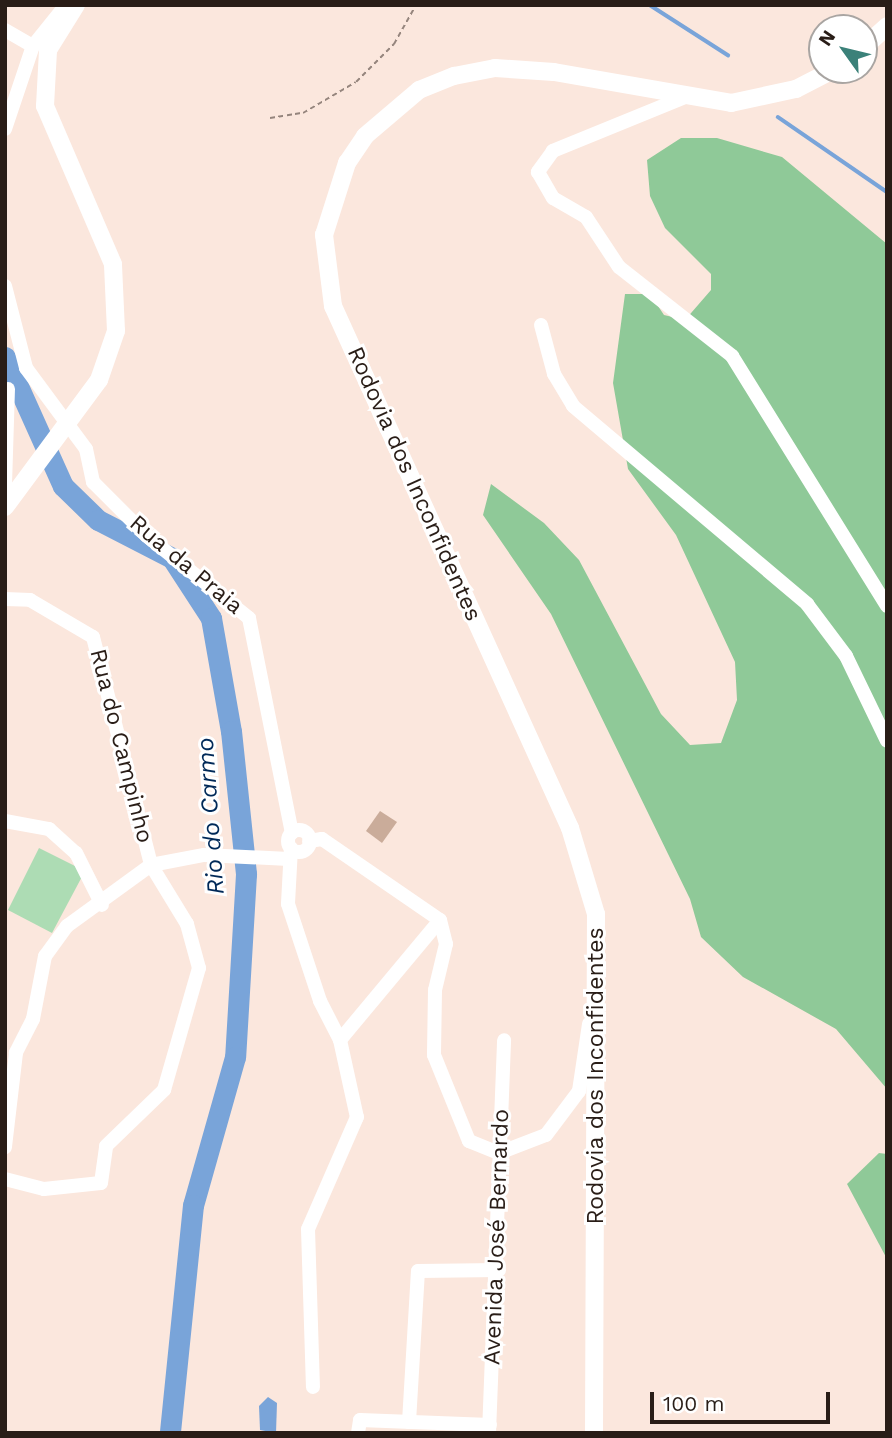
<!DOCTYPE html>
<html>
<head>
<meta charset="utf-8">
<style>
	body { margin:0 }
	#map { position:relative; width:892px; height:1438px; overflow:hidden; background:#fbe7dd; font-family:"Work Sans",sans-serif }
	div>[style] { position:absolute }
	.green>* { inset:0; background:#addcb4 }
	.forest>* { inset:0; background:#8fc998 }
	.water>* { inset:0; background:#79a4d9 }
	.stream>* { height:3.5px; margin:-1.75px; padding:0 1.75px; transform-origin:1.75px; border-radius:1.75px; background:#79a4d9 }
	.river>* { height:21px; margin:-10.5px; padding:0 10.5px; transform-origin:10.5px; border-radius:10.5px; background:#79a4d9 }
	.building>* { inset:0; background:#caac9a }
	.path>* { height:2px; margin-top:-1px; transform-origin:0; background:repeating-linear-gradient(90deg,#95857d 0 5px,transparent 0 8.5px) }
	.minor>* { height:14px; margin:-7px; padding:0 7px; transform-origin:7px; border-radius:7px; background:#fff }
	.minor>.ring { margin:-7px; padding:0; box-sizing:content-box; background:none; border:14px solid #fff; border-radius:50% }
	.major>* { height:18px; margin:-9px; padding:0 9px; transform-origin:9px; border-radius:9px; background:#fff }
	span { translate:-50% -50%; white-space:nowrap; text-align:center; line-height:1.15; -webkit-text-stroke:6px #fff; paint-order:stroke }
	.street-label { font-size:23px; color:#291d17 }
	.water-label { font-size:24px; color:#002958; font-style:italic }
	.frame { position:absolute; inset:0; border:7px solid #291d17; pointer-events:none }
	.north { position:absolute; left:808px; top:14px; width:70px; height:70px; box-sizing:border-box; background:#fff; border:2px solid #a9a5a2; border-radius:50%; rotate:304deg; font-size:19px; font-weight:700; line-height:28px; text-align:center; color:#291d17 }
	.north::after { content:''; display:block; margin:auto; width:24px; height:32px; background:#3b8179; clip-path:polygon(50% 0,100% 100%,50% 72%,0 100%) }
	.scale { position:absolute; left:650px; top:1392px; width:180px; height:32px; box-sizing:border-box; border:4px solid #291d17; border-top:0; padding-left:9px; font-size:21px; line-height:24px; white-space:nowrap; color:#291d17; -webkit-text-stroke:5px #fff; paint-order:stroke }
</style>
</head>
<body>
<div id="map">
	<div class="green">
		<i style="clip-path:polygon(39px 848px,85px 871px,52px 933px,8px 910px)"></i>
	</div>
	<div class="forest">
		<i style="clip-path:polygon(681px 138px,717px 138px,782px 157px,887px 244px,887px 1089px,836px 1029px,743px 977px,701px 937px,690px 899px,551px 614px,483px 515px,491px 484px,544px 523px,579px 560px,661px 714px,690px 745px,721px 743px,737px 700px,735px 662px,676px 535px,628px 469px,613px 383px,625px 294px,650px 294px,664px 315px,685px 320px,711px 290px,711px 274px,665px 228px,650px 196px,647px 160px)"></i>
		<i style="clip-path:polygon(879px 1153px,887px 1154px,887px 1259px,847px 1184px)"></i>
	</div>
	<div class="water">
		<i style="clip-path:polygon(268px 1397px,277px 1403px,276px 1433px,260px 1430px,259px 1406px)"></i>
	</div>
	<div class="stream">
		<i style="left:650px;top:5px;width:93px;rotate:32.7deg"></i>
		<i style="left:778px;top:117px;width:132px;rotate:34.5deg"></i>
	</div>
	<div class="river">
		<i style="left:5px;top:357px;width:141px;rotate:65.8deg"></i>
		<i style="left:63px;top:486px;width:49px;rotate:44.2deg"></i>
		<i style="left:98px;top:520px;width:83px;rotate:27.2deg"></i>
		<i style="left:172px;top:558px;width:72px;rotate:57deg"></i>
		<i style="left:211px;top:618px;width:115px;rotate:80deg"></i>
		<i style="left:231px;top:731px;width:144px;rotate:84deg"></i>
		<i style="left:246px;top:874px;width:183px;rotate:93.4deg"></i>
		<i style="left:235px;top:1057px;width:154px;rotate:105.8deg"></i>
		<i style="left:193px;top:1205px;width:229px;rotate:95.8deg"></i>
	</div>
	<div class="building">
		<i style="clip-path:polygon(380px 811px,397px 822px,382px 843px,366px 831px)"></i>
	</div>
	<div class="path">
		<i style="left:270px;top:118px;width:33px;rotate:-9deg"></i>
		<i style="left:303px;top:113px;width:61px;rotate:-30.3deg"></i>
		<i style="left:356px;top:82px;width:54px;rotate:-45deg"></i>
		<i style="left:394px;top:44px;width:45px;rotate:-60.6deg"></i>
	</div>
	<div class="minor">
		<i style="left:5px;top:30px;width:32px;rotate:30deg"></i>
		<i style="left:685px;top:97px;width:143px;rotate:157.8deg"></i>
		<i style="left:553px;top:151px;width:26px;rotate:126deg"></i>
		<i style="left:538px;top:172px;width:30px;rotate:60deg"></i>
		<i style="left:553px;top:198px;width:38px;rotate:30deg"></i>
		<i style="left:586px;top:217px;width:60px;rotate:56.6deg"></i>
		<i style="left:619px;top:267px;width:144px;rotate:38.2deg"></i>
		<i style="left:732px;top:356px;width:294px;rotate:58.2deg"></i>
		<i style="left:5px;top:129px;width:88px;rotate:-71.4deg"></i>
		<i style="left:33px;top:46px;width:53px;rotate:-51.2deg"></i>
		<i style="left:5px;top:286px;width:85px;rotate:75.6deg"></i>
		<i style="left:26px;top:368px;width:101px;rotate:53.5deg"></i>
		<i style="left:86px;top:449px;width:34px;rotate:78deg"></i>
		<i style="left:93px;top:482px;width:76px;rotate:45deg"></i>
		<i style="left:147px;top:536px;width:131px;rotate:38.8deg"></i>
		<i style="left:249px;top:618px;width:219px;rotate:78.7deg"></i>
		<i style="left:541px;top:325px;width:51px;rotate:75.1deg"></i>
		<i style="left:554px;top:374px;width:37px;rotate:59deg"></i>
		<i style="left:573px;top:406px;width:307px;rotate:40.2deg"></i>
		<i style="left:807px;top:604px;width:65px;rotate:53.1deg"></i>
		<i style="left:846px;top:656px;width:94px;rotate:64.2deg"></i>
		<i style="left:5px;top:484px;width:95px;rotate:-88.2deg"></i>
		<i style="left:5px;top:599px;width:25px;rotate:2deg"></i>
		<i style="left:30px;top:600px;width:73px;rotate:30.4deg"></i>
		<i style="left:93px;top:637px;width:235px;rotate:75.7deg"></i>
		<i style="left:151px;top:865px;width:104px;rotate:144deg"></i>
		<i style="left:67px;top:926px;width:37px;rotate:126deg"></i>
		<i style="left:45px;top:956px;width:64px;rotate:100.8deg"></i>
		<i style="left:33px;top:1019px;width:38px;rotate:117deg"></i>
		<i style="left:16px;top:1053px;width:95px;rotate:96.7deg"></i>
		<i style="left:5px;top:821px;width:45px;rotate:10.3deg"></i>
		<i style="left:49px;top:829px;width:36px;rotate:42deg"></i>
		<i style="left:76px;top:853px;width:58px;rotate:63.4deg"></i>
		<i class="ring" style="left:288px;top:830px;width:8px;height:8px"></i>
		<i style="left:309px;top:841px;width:13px;rotate:-9deg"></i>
		<i style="left:322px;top:839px;width:143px;rotate:34.5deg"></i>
		<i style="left:291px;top:848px;width:56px;rotate:93.1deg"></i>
		<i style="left:288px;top:904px;width:102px;rotate:71.7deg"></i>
		<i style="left:320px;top:1001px;width:44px;rotate:62.9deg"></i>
		<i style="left:340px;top:1040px;width:79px;rotate:77.6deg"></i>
		<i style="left:357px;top:1117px;width:122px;rotate:113.6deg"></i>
		<i style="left:308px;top:1229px;width:158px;rotate:88.2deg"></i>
		<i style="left:440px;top:920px;width:25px;rotate:76deg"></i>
		<i style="left:446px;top:944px;width:47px;rotate:103.4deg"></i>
		<i style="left:435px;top:990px;width:65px;rotate:90.9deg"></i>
		<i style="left:434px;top:1055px;width:93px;rotate:67.9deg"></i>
		<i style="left:469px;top:1141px;width:32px;rotate:22deg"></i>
		<i style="left:499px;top:1153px;width:50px;rotate:-21deg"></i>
		<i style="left:546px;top:1135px;width:55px;rotate:-53.1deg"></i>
		<i style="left:579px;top:1091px;width:68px;rotate:-81.5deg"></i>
		<i style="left:340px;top:1040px;width:156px;rotate:-50.2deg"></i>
		<i style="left:5px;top:1179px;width:40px;rotate:14.4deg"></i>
		<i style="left:44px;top:1189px;width:57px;rotate:-6deg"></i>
		<i style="left:101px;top:1183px;width:37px;rotate:-82deg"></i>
		<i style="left:106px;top:1146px;width:81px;rotate:-44deg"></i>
		<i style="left:164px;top:1090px;width:127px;rotate:-74deg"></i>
		<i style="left:199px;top:968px;width:46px;rotate:-105.3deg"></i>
		<i style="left:187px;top:924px;width:69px;rotate:-121.4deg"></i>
		<i style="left:151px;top:865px;width:54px;rotate:-10.7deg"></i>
		<i style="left:204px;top:855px;width:85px;rotate:2.7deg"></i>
		<i style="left:409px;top:1422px;width:151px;rotate:-86.6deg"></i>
		<i style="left:418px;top:1271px;width:81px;rotate:-0.7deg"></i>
		<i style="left:358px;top:1433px;width:13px;rotate:-81deg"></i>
		<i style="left:360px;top:1420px;width:130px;rotate:2.2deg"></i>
		<i style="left:489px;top:1433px;width:393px;rotate:-87.8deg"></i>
	</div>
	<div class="major">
		<i style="left:864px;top:47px;width:31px;rotate:-42deg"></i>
		<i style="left:5px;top:507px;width:158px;rotate:-53.5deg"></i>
		<i style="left:99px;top:380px;width:52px;rotate:-70.9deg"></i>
		<i style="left:116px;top:331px;width:67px;rotate:-92.6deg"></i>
		<i style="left:113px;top:264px;width:172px;rotate:-113.3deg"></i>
		<i style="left:45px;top:106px;width:56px;rotate:-86.9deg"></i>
		<i style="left:48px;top:50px;width:53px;rotate:-58.1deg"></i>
		<i style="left:594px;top:1433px;width:519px;rotate:-89.78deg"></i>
		<i style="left:596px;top:914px;width:90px;rotate:-106.8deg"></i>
		<i style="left:570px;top:828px;width:573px;rotate:-114.42deg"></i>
		<i style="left:333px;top:306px;width:72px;rotate:-97.2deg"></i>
		<i style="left:324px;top:235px;width:76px;rotate:-72.3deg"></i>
		<i style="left:347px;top:163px;width:32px;rotate:-56deg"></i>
		<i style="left:365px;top:136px;width:71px;rotate:-40.4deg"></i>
		<i style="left:419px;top:90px;width:38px;rotate:-22deg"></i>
		<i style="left:454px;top:76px;width:42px;rotate:-11deg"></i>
		<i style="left:495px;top:68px;width:59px;rotate:3.9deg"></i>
		<i style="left:554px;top:72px;width:180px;rotate:9.9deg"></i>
		<i style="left:731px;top:103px;width:66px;rotate:-12.2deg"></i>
		<i style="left:796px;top:89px;width:42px;rotate:-27.2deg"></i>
	</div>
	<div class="street-label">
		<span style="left:414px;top:484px;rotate:66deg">Rodovia dos Inconfidentes</span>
		<span style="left:186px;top:565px;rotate:40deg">Rua da Praia</span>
		<span style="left:121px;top:746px;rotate:76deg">Rua do Campinho</span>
		<span style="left:596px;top:1076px;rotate:-90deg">Rodovia dos Inconfidentes</span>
		<span style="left:497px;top:1237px;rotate:-88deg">Avenida José Bernardo</span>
	</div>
	<div class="water-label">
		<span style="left:211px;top:816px;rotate:-94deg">Rio do Carmo</span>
	</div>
	<div class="frame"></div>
	<div class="north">N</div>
	<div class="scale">100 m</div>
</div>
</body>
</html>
